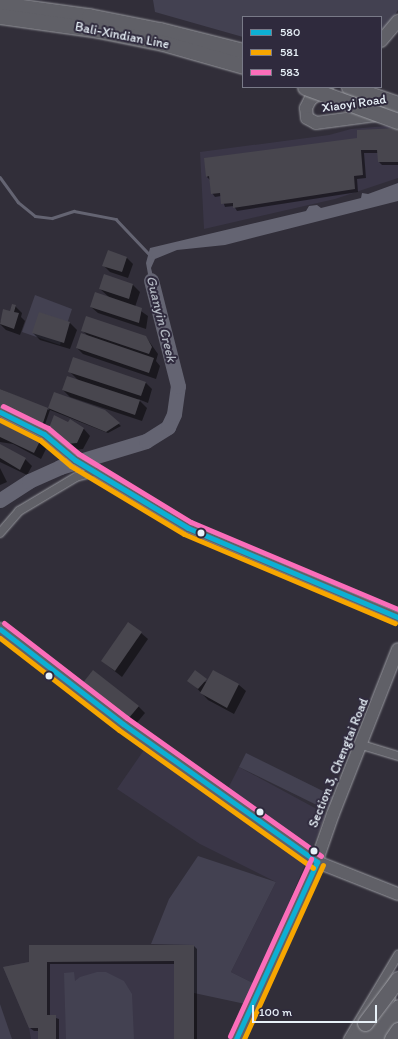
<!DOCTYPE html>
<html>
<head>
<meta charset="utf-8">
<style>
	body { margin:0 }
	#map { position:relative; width:398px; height:1039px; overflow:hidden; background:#312e39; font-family:Itim,sans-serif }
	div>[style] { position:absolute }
	.built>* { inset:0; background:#3a3647 }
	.green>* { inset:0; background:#434151 }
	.water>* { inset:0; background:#646472 }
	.shadow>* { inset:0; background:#0007 }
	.stream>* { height:2.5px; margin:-1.25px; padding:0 1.25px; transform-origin:1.25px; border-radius:1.25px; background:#646472 }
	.river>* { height:15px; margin:-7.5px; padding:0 7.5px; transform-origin:7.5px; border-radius:7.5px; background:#646472 }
	.building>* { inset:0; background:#48464e }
	.roads { filter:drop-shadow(0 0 1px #98999f) drop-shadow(0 0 1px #98999f) }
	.street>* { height:8px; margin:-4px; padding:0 4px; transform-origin:4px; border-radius:4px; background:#606067 }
	.secondary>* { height:12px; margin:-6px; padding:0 6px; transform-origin:6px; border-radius:6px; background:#606067 }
	.highway>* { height:15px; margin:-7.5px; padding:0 7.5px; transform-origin:7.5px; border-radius:7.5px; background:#606067 }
	.bridges { filter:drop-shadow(0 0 1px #98999f) drop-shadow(0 0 1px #98999f) }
	.highway-bridge>* { height:15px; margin:-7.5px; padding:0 7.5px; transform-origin:7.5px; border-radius:7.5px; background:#606067 }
	.bus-1>* { height:5px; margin:-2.5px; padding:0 2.5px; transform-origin:2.5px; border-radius:2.5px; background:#0dafd3 }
	.bus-2>* { height:5px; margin:-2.5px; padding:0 2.5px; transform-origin:2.5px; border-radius:2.5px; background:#f7a600 }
	.bus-3>* { height:5px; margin:-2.5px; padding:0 2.5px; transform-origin:2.5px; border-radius:2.5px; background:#fb6dba }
	.dots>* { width:11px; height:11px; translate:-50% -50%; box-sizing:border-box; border:2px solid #2f2a3d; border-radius:50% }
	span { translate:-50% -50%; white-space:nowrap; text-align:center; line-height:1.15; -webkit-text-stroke:4px #2f2a3d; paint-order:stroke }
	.street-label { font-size:13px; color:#e8f1f8 }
	.water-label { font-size:14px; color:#afb4be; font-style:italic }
	.legend { position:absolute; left:242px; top:16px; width:140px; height:72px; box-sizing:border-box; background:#2f2a3d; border:1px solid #797a88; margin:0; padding:5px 7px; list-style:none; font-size:12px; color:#e8f1f8 }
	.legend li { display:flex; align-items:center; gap:8px; height:20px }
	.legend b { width:20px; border:1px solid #797a88 }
	.scale { position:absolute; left:252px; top:1005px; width:125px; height:18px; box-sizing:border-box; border:2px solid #e8f1f8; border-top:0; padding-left:5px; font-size:12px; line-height:14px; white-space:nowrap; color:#e8f1f8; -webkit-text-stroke:3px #2f2a3d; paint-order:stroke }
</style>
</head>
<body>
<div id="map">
	<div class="built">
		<i style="clip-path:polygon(398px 125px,398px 178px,335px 199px,204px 229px,200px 152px,329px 135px,351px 129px)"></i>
		<i style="clip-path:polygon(146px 747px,222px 800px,239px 767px,326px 814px,255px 984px,231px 972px,276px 882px,200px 844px,117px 789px)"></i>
		<i style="clip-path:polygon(29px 945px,194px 945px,194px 1039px,31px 1039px,29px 1028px,3px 967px,29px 962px)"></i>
	</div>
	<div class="green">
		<i style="clip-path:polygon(153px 0,398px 0,398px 10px,387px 27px,381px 30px,381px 17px,243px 17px,243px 37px,155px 12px)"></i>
		<i style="clip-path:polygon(35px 295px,72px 309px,60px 345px,22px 332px)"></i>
		<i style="clip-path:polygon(246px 753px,335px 797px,329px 811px,239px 767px)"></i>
		<i style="clip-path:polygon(198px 856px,276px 882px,231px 972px,255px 984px,250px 1005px,194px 993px,194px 945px,151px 944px,169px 899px)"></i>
		<i style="clip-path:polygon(74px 972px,75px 981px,80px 977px,97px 972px,106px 972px,124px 981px,132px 994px,134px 1039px,66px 1039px,64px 973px)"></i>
		<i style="clip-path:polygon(0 1004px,12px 1039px,0 1039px)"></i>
	</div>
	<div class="water">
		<i style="clip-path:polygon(398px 183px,398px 201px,225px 245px,177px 250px,155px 259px,151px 268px,158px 297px,153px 302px,146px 263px,150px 248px,306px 211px,309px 206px,317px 205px,321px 208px,361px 198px,362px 193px,368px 194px)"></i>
	</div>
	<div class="shadow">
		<i style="clip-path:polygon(398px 129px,398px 165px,382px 165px,379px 162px,378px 153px,364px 153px,366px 178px,357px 179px,358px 192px,237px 211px,234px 206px,225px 207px,221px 196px,215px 197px,212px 193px,210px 180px,206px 176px)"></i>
		<i style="clip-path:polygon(126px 257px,133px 264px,128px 278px,110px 272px,104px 266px)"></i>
		<i style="clip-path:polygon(105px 276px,133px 285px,140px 292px,135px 307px,148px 316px,146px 329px,98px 313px,91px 307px,110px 298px,100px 289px)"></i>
		<i style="clip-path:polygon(15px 306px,22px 313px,21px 317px,25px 321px,20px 335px,6px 330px,0 324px,4px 310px,11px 312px)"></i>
		<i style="clip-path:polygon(40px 313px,70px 323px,77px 330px,70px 349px,40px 340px,33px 333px)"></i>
		<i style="clip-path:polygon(82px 330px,146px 337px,158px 354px,156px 361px,160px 366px,156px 379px,83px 354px,77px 348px,89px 337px)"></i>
		<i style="clip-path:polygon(69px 371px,146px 383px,152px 389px,148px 403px,138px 399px,147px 408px,142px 421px,70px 397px,63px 390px,78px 380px)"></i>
		<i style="clip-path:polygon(0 389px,49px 410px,54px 394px,104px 411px,121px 426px,108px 433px,50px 410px,42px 433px,0 412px)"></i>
		<i style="clip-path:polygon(68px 423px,84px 429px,90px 436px,83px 449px,74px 450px,51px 432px)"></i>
		<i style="clip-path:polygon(0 424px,39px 442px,46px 449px,41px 459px,13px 444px,0 442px)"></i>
		<i style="clip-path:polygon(0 445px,25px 459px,32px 466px,27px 475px,0 462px)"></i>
		<i style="clip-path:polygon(0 468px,7px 482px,0 485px)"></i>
		<i style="clip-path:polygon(141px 633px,148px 639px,122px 677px,102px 661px)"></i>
		<i style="clip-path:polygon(214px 671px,239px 685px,246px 691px,234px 714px,208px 700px,189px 680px,208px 682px)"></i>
		<i style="clip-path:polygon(83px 684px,138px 706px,145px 713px,135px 725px)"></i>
		<i style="clip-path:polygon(30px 946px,194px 946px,197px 949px,197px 1039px,175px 1039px,175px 964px,50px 964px,50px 1016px,59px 1019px,59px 1039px,39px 1039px,39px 1031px,34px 1031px,30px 1028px)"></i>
	</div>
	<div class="stream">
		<i style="left:0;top:177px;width:31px;rotate:54deg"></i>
		<i style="left:18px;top:202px;width:22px;rotate:39deg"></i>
		<i style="left:35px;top:216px;width:17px;rotate:7deg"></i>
		<i style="left:52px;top:218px;width:23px;rotate:-18deg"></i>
		<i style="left:74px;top:211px;width:43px;rotate:10.8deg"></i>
		<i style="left:116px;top:219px;width:50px;rotate:46.6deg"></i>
	</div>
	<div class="river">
		<i style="left:0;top:500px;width:35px;rotate:-33deg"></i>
		<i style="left:29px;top:481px;width:34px;rotate:-24deg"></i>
		<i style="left:60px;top:467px;width:90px;rotate:-16.8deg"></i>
		<i style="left:146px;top:441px;width:26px;rotate:-32deg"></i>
		<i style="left:168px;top:427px;width:14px;rotate:-65deg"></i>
		<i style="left:174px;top:414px;width:28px;rotate:-82deg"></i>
		<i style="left:178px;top:386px;width:109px;rotate:-104.3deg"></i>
	</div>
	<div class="building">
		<i style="clip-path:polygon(398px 128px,398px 162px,378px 162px,377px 150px,361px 150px,363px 175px,354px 176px,355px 189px,233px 208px,233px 203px,221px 204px,220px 193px,211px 194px,209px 176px,206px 177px,204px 158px,357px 138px,357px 130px)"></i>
		<i style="clip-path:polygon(108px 250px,127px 257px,122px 272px,102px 266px)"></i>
		<i style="clip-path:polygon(104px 274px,133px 284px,129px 299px,99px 289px)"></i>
		<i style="clip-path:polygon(95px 292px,142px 308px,139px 323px,90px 307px)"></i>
		<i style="clip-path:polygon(12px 304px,16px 305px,14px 312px,19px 313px,14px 329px,0 324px,3px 309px,10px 311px)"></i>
		<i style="clip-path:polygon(39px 312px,70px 322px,64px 343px,32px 333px)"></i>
		<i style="clip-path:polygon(86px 316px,146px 336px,152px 347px,149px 354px,81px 331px)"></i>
		<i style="clip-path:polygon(81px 333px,154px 358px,149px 373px,76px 348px)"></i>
		<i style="clip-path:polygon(73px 357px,146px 382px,141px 396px,68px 372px)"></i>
		<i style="clip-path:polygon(67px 376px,140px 400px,135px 415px,62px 390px)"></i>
		<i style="clip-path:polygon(0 389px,48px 408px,40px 432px,0 412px)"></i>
		<i style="clip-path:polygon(54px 392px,105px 410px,120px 423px,106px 432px,48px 408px)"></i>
		<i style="clip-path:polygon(54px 415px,68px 422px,70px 419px,84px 428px,77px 443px,66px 444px,51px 433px,49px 428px)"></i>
		<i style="clip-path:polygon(0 423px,15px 428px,40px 441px,34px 453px,0 437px)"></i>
		<i style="clip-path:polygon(0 444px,26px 458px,20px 470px,0 458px)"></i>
		<i style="clip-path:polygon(128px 622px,142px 632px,115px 671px,101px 661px)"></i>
		<i style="clip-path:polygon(93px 670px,139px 706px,128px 719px,82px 684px)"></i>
		<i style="clip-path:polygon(195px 670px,207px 679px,198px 689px,187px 681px)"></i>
		<i style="clip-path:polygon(213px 670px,239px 684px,227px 708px,200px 693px)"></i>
		<i style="clip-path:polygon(29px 945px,194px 945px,194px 1039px,174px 1039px,174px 961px,47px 962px,47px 1015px,56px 1015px,56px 1039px,38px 1039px,38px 1028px,29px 1028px,3px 967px,29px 962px)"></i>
	</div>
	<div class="roads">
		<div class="street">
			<i style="left:0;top:412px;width:49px;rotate:26.6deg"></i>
			<i style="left:44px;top:434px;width:40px;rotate:40deg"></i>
			<i style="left:75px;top:460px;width:132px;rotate:31deg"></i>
			<i style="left:188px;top:528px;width:228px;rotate:23deg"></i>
			<i style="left:0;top:533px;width:29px;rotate:-49deg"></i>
			<i style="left:19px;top:511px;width:66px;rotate:-30.8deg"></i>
			<i style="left:76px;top:477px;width:20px;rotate:-15deg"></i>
			<i style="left:362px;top:745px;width:38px;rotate:17deg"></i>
			<i style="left:348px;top:1039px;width:98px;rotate:-59.2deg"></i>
		</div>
		<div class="secondary">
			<i style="left:381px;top:41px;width:26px;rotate:-50deg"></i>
			<i style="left:327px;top:87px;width:21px;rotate:143deg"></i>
			<i style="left:310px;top:100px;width:9px;rotate:117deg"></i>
			<i style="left:306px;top:108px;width:10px;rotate:84deg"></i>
			<i style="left:307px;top:118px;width:10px;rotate:29deg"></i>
			<i style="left:316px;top:123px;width:83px;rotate:-7.6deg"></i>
			<i style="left:0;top:629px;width:155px;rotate:37.7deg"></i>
			<i style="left:123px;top:724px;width:238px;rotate:35.4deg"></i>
			<i style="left:317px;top:862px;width:87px;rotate:21.6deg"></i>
			<i style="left:236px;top:1039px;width:175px;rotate:-65deg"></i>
			<i style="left:310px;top:880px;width:70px;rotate:-70.8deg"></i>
			<i style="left:333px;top:814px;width:177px;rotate:-68.5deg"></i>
			<i style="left:366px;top:1039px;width:47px;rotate:-60.7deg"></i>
		</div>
		<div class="highway">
			<i style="left:0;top:4px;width:90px;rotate:7.7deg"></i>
			<i style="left:89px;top:16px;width:72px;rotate:11.2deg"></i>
			<i style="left:160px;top:30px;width:86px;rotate:14.2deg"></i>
			<i style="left:0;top:16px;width:99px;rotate:8.1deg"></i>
			<i style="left:98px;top:30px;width:66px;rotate:11.3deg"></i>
			<i style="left:163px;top:43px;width:83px;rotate:16deg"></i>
			<i style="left:349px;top:87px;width:52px;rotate:19.1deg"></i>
			<i style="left:356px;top:1039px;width:18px;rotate:-61deg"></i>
			<i style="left:376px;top:1039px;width:39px;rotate:-55deg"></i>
		</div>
	</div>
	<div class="bridges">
		<div class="highway-bridge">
			<i style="left:305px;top:87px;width:99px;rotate:20.1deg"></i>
			<i style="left:365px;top:1023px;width:55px;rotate:-53.1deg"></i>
			<i style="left:392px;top:1039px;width:11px;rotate:-56deg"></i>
		</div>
	</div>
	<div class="bus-1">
		<i style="left:0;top:412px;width:49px;rotate:26.6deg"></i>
		<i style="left:44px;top:434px;width:40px;rotate:40deg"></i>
		<i style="left:75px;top:460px;width:132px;rotate:31deg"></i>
		<i style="left:188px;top:528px;width:228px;rotate:23deg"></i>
		<i style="left:0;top:629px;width:155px;rotate:37.7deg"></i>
		<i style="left:123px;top:724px;width:238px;rotate:35.4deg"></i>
		<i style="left:236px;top:1039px;width:195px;rotate:-65.4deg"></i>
	</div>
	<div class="bus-2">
		<i style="left:0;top:420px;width:45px;rotate:26.6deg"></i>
		<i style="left:40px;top:440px;width:40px;rotate:40deg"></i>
		<i style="left:71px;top:466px;width:132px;rotate:31deg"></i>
		<i style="left:184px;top:534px;width:229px;rotate:22.9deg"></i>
		<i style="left:0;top:638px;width:150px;rotate:37.7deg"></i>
		<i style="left:119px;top:730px;width:238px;rotate:35.4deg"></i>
		<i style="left:244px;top:1039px;width:191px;rotate:-65.6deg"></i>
	</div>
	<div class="bus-3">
		<i style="left:3px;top:406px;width:50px;rotate:26.1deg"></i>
		<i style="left:48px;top:428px;width:40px;rotate:40deg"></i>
		<i style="left:79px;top:454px;width:131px;rotate:31.3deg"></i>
		<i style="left:191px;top:522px;width:225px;rotate:22.8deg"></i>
		<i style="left:4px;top:623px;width:155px;rotate:37.7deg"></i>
		<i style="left:127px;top:718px;width:238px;rotate:35.4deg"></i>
		<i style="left:230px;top:1036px;width:195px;rotate:-65.4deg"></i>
	</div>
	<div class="dots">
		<i style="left:201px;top:533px;background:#e8f1f8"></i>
		<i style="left:49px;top:676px;background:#e8f1f8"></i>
		<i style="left:260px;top:812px;background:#e8f1f8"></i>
		<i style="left:314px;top:851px;background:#e8f1f8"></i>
	</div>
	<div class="street-label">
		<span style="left:122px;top:36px;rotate:11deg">Bali-Xindian Line</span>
		<span style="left:354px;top:104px;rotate:-8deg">Xiaoyi Road</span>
		<span style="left:339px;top:763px;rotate:-68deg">Section 3, Chengtai Road</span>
	</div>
	<div class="water-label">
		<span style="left:161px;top:319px;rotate:76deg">Guanyin Creek</span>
	</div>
	<ul class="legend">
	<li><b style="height:5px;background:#0dafd3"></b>580</li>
	<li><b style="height:5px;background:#f7a600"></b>581</li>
	<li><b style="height:5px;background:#fb6dba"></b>583</li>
	</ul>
	<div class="scale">100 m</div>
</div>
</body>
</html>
